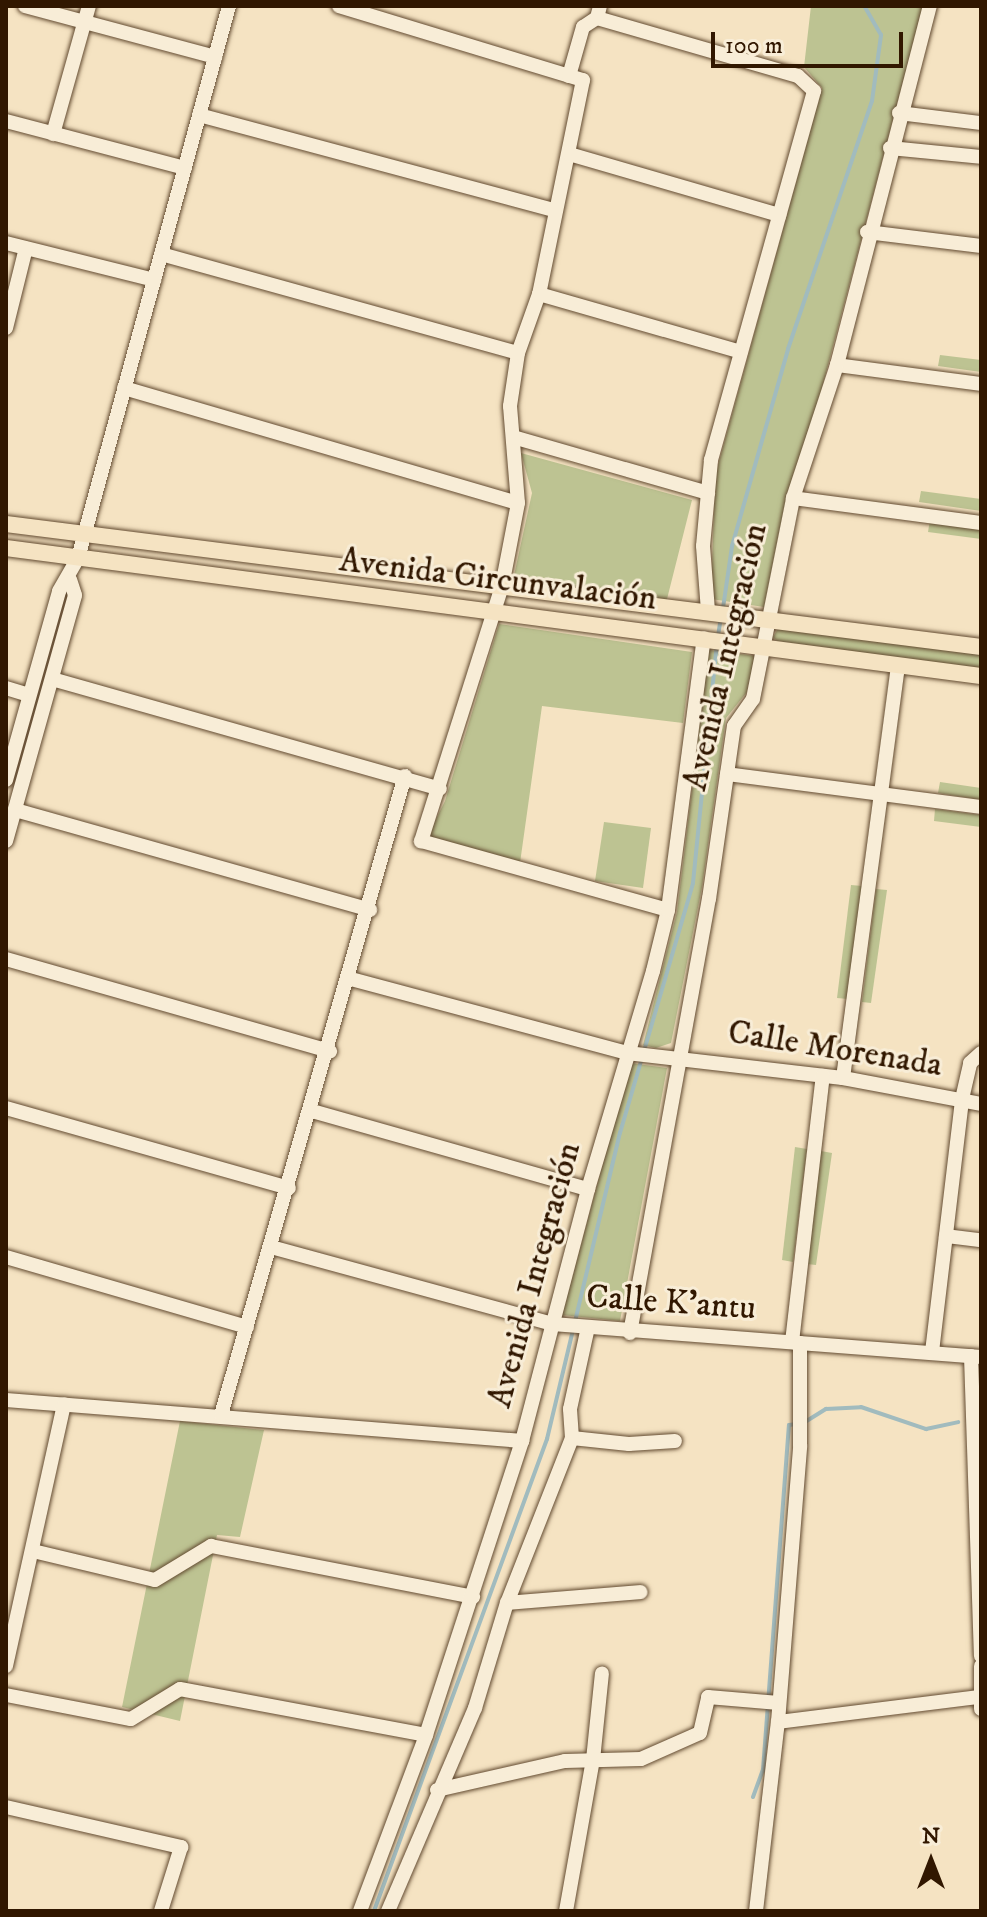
<!DOCTYPE html>
<html>
<head>
<meta charset="utf-8">
<style>
	body { margin:0 }
	#map { position:relative; width:987px; height:1917px; overflow:hidden; background:#f5e3c2; font-family:"IM FELL DW Pica",serif }
	div>[style] { position:absolute }
	.green>* { inset:0; background:#bdc392 }
	.stream>* { height:4px; margin:-2px; padding:0 2px; transform-origin:2px; border-radius:2px; background:#a1bbbe }
	.roads { filter:drop-shadow(0 0 2px #624a30) drop-shadow(0 0 2px #624a30) }
	.minor>* { height:14px; margin:-7px; padding:0 7px; transform-origin:7px; border-radius:7px; background:#f8edd7 }
	.major>* { height:16px; margin:-8px; padding:0 8px; transform-origin:8px; border-radius:8px; background:#f5e3c2 }
	span { translate:-50% -50%; white-space:nowrap; text-align:center; line-height:1.15; -webkit-text-stroke:6px #f8edd7; paint-order:stroke }
	.street-label { font-size:34px; color:#311700 }
	.frame { position:absolute; inset:0; border:8px solid #311700; pointer-events:none }
	.north { position:absolute; left:891px; top:1821px; width:80px; height:80px; -webkit-text-stroke:6px #f8edd7; paint-order:stroke; rotate:0deg; font-size:22px; font-weight:700; line-height:32px; text-align:center; color:#311700 }
	.north::after { content:''; display:block; margin:auto; width:28px; height:36px; background:#311700; clip-path:polygon(50% 0,100% 100%,50% 72%,0 100%) }
	.scale { position:absolute; left:711px; top:32px; width:192px; height:36px; box-sizing:border-box; border:4px solid #311700; border-top:0; padding-left:10px; font-size:24px; line-height:28px; white-space:nowrap; color:#311700; -webkit-text-stroke:6px #f8edd7; paint-order:stroke }
</style>
</head>
<body>
<div id="map">
	<div class="green">
		<i style="clip-path:polygon(811px 6px,923px 6px,764px 607px,711px 599px,715px 476px,822px 88px,804px 67px)"></i>
		<i style="clip-path:polygon(940px 355px,981px 360px,981px 372px,938px 366px)"></i>
		<i style="clip-path:polygon(521px 453px,692px 500px,666px 603px,513px 580px,532px 493px)"></i>
		<i style="clip-path:polygon(921px 491px,981px 499px,981px 511px,919px 502px)"></i>
		<i style="clip-path:polygon(930px 520px,981px 527px,981px 539px,928px 532px)"></i>
		<i style="clip-path:polygon(499px 624px,692px 652px,683px 723px,542px 706px,520px 863px,424px 843px,445px 801px)"></i>
		<i style="clip-path:polygon(779px 627px,981px 654px,981px 669px,777px 641px,773px 637px)"></i>
		<i style="clip-path:polygon(709px 650px,756px 656px,747px 692px,726px 718px,702px 887px,671px 1043px,656px 1048px,643px 1045px,677px 912px)"></i>
		<i style="clip-path:polygon(940px 782px,981px 788px,981px 800px,938px 793px)"></i>
		<i style="clip-path:polygon(935px 809px,981px 815px,981px 827px,934px 821px)"></i>
		<i style="clip-path:polygon(604px 822px,651px 828px,643px 888px,595px 881px)"></i>
		<i style="clip-path:polygon(851px 885px,862px 886px,848px 999px,837px 998px)"></i>
		<i style="clip-path:polygon(876px 889px,887px 890px,871px 1003px,862px 1002px)"></i>
		<i style="clip-path:polygon(630px 1063px,667px 1068px,620px 1321px,562px 1315px)"></i>
		<i style="clip-path:polygon(795px 1147px,807px 1149px,793px 1262px,782px 1260px)"></i>
		<i style="clip-path:polygon(821px 1151px,832px 1153px,816px 1265px,807px 1264px)"></i>
		<i style="clip-path:polygon(180px 1421px,264px 1430px,240px 1537px,217px 1535px,180px 1721px,122px 1707px)"></i>
	</div>
	<div class="stream">
		<i style="left:723px;top:608px;width:63px;rotate:-81.7deg"></i>
		<i style="left:732px;top:546px;width:205px;rotate:-74.1deg"></i>
		<i style="left:788px;top:349px;width:262px;rotate:-71.3deg"></i>
		<i style="left:872px;top:101px;width:67px;rotate:-82.2deg"></i>
		<i style="left:881px;top:35px;width:34px;rotate:-120deg"></i>
		<i style="left:718px;top:636px;width:19px;rotate:-81deg"></i>
		<i style="left:805px;top:1422px;width:25px;rotate:-32deg"></i>
		<i style="left:826px;top:1409px;width:35px;rotate:-3deg"></i>
		<i style="left:861px;top:1407px;width:69px;rotate:18.7deg"></i>
		<i style="left:926px;top:1429px;width:33px;rotate:-12deg"></i>
		<i style="left:753px;top:1797px;width:29px;rotate:-70deg"></i>
		<i style="left:763px;top:1770px;width:346px;rotate:-85.7deg"></i>
		<i style="left:789px;top:1425px;width:7px;rotate:-8deg"></i>
		<i style="left:374px;top:1911px;width:503px;rotate:-69.87deg"></i>
		<i style="left:547px;top:1439px;width:315px;rotate:-76.6deg"></i>
		<i style="left:620px;top:1133px;width:260px;rotate:-73.7deg"></i>
		<i style="left:693px;top:883px;width:240px;rotate:-84.3deg"></i>
	</div>
	<div class="roads">
		<div class="minor">
			<i style="left:25px;top:6px;width:197px;rotate:15deg"></i>
			<i style="left:339px;top:6px;width:255px;rotate:16.9deg"></i>
			<i style="left:583px;top:80px;width:218px;rotate:101.6deg"></i>
			<i style="left:539px;top:294px;width:63px;rotate:109.6deg"></i>
			<i style="left:518px;top:353px;width:54px;rotate:98.6deg"></i>
			<i style="left:510px;top:406px;width:97px;rotate:85.3deg"></i>
			<i style="left:518px;top:503px;width:85px;rotate:100.9deg"></i>
			<i style="left:502px;top:586px;width:268px;rotate:107.6deg"></i>
			<i style="left:421px;top:841px;width:256px;rotate:15.6deg"></i>
			<i style="left:597px;top:18px;width:209px;rotate:16.1deg"></i>
			<i style="left:798px;top:76px;width:22px;rotate:43deg"></i>
			<i style="left:814px;top:91px;width:383px;rotate:105.6deg"></i>
			<i style="left:711px;top:460px;width:86px;rotate:95.3deg"></i>
			<i style="left:703px;top:546px;width:65px;rotate:85.6deg"></i>
			<i style="left:569px;top:76px;width:51px;rotate:-74.1deg"></i>
			<i style="left:583px;top:27px;width:17px;rotate:-33deg"></i>
			<i style="left:597px;top:18px;width:12px;rotate:-76deg"></i>
			<i style="left:899px;top:113px;width:83px;rotate:7deg"></i>
			<i style="left:199px;top:115px;width:367px;rotate:15deg"></i>
			<i style="left:6px;top:121px;width:185px;rotate:14.7deg"></i>
			<i style="left:53px;top:134px;width:133px;rotate:-74.3deg"></i>
			<i style="left:890px;top:148px;width:91px;rotate:5.6deg"></i>
			<i style="left:569px;top:154px;width:219px;rotate:16.2deg"></i>
			<i style="left:867px;top:232px;width:115px;rotate:7deg"></i>
			<i style="left:6px;top:243px;width:153px;rotate:14deg"></i>
			<i style="left:161px;top:254px;width:370px;rotate:15.5deg"></i>
			<i style="left:539px;top:294px;width:210px;rotate:16deg"></i>
			<i style="left:6px;top:328px;width:82px;rotate:-76deg"></i>
			<i style="left:837px;top:365px;width:145px;rotate:7.5deg"></i>
			<i style="left:124px;top:388px;width:410px;rotate:16.3deg"></i>
			<i style="left:513px;top:437px;width:203px;rotate:16deg"></i>
			<i style="left:793px;top:498px;width:190px;rotate:7.6deg"></i>
			<i style="left:52px;top:679px;width:403px;rotate:15.8deg"></i>
			<i style="left:6px;top:688px;width:24px;rotate:17deg"></i>
			<i style="left:727px;top:774px;width:256px;rotate:7.4deg"></i>
			<i style="left:6px;top:780px;width:196px;rotate:-74.3deg"></i>
			<i style="left:59px;top:591px;width:38px;rotate:-60deg"></i>
			<i style="left:78px;top:558px;width:572px;rotate:-74.7deg"></i>
			<i style="left:15px;top:810px;width:369px;rotate:15.7deg"></i>
			<i style="left:6px;top:841px;width:255px;rotate:-74.3deg"></i>
			<i style="left:75px;top:595px;width:16px;rotate:-108deg"></i>
			<i style="left:6px;top:959px;width:337px;rotate:15.9deg"></i>
			<i style="left:351px;top:979px;width:286px;rotate:15deg"></i>
			<i style="left:627px;top:1053px;width:217px;rotate:6.6deg"></i>
			<i style="left:843px;top:1078px;width:140px;rotate:10.7deg"></i>
			<i style="left:843px;top:1078px;width:416px;rotate:-82.4deg"></i>
			<i style="left:6px;top:1108px;width:294px;rotate:15.8deg"></i>
			<i style="left:312px;top:1111px;width:287px;rotate:15.8deg"></i>
			<i style="left:946px;top:1236px;width:35px;rotate:7deg"></i>
			<i style="left:271px;top:1247px;width:292px;rotate:15.3deg"></i>
			<i style="left:553px;top:1324px;width:429px;rotate:4.4deg"></i>
			<i style="left:6px;top:1257px;width:251px;rotate:16.2deg"></i>
			<i style="left:630px;top:1333px;width:441px;rotate:-79.7deg"></i>
			<i style="left:709px;top:899px;width:175px;rotate:-81.8deg"></i>
			<i style="left:734px;top:726px;width:33px;rotate:-55deg"></i>
			<i style="left:753px;top:699px;width:205px;rotate:-78.7deg"></i>
			<i style="left:793px;top:498px;width:140px;rotate:-71.7deg"></i>
			<i style="left:837px;top:365px;width:371px;rotate:-75.5deg"></i>
			<i style="left:792px;top:1342px;width:268px;rotate:-83.4deg"></i>
			<i style="left:932px;top:1352px;width:255px;rotate:-83.2deg"></i>
			<i style="left:962px;top:1099px;width:37px;rotate:-77deg"></i>
			<i style="left:970px;top:1063px;width:15px;rotate:-42deg"></i>
			<i style="left:971px;top:1356px;width:300px;rotate:88.1deg"></i>
			<i style="left:6px;top:1400px;width:518px;rotate:4.54deg"></i>
			<i style="left:221px;top:1415px;width:665px;rotate:-73.94deg"></i>
			<i style="left:572px;top:1438px;width:57px;rotate:6deg"></i>
			<i style="left:629px;top:1444px;width:46px;rotate:-3.7deg"></i>
			<i style="left:33px;top:1551px;width:125px;rotate:13.4deg"></i>
			<i style="left:155px;top:1580px;width:66px;rotate:-31.3deg"></i>
			<i style="left:211px;top:1546px;width:267px;rotate:11deg"></i>
			<i style="left:507px;top:1603px;width:134px;rotate:-4.7deg"></i>
			<i style="left:6px;top:1666px;width:268px;rotate:-77.5deg"></i>
			<i style="left:981px;top:1666px;width:43px;rotate:90deg"></i>
			<i style="left:6px;top:1695px;width:127px;rotate:10.9deg"></i>
			<i style="left:131px;top:1719px;width:57px;rotate:-31.5deg"></i>
			<i style="left:180px;top:1689px;width:250px;rotate:10.6deg"></i>
			<i style="left:778px;top:1722px;width:204px;rotate:-7.1deg"></i>
			<i style="left:437px;top:1790px;width:131px;rotate:-12.8deg"></i>
			<i style="left:565px;top:1761px;width:76px;rotate:-1.5deg"></i>
			<i style="left:641px;top:1759px;width:64px;rotate:-23.8deg"></i>
			<i style="left:700px;top:1733px;width:37px;rotate:-77deg"></i>
			<i style="left:708px;top:1697px;width:71px;rotate:4.8deg"></i>
			<i style="left:6px;top:1807px;width:180px;rotate:12.9deg"></i>
			<i style="left:181px;top:1847px;width:67px;rotate:107.4deg"></i>
			<i style="left:360px;top:1911px;width:188px;rotate:-69.4deg"></i>
			<i style="left:426px;top:1735px;width:309px;rotate:-71.9deg"></i>
			<i style="left:522px;top:1441px;width:260px;rotate:-75.3deg"></i>
			<i style="left:588px;top:1189px;width:227px;rotate:-73.4deg"></i>
			<i style="left:653px;top:971px;width:63px;rotate:-76.2deg"></i>
			<i style="left:668px;top:910px;width:274px;rotate:-82.5deg"></i>
			<i style="left:388px;top:1911px;width:221px;rotate:-66.8deg"></i>
			<i style="left:475px;top:1708px;width:110px;rotate:-73.1deg"></i>
			<i style="left:507px;top:1603px;width:177px;rotate:-68.5deg"></i>
			<i style="left:572px;top:1438px;width:29px;rotate:-94deg"></i>
			<i style="left:570px;top:1409px;width:84px;rotate:-77.6deg"></i>
			<i style="left:566px;top:1911px;width:153px;rotate:-79.9deg"></i>
			<i style="left:593px;top:1760px;width:87px;rotate:-84.1deg"></i>
			<i style="left:756px;top:1911px;width:190px;rotate:-83.4deg"></i>
			<i style="left:778px;top:1722px;width:277px;rotate:-85.4deg"></i>
			<i style="left:800px;top:1446px;width:103px;rotate:-90deg"></i>
		</div>
		<div class="major">
			<i style="left:6px;top:524px;width:983px;rotate:7.19deg"></i>
			<i style="left:6px;top:548px;width:983px;rotate:7.48deg"></i>
		</div>
	</div>
	<div class="street-label">
		<span style="left:498px;top:580px;rotate:7deg">Avenida Circunvalación</span>
		<span style="left:726px;top:657px;rotate:-77deg">Avenida Integración</span>
		<span style="left:835px;top:1049px;rotate:9deg">Calle Morenada</span>
		<span style="left:535px;top:1275px;rotate:-75deg">Avenida Integración</span>
		<span style="left:671px;top:1303px;rotate:4deg">Calle K'antu</span>
	</div>
	<div class="frame"></div>
	<div class="north">N</div>
	<div class="scale">100 m</div>
</div>
</body>
</html>
